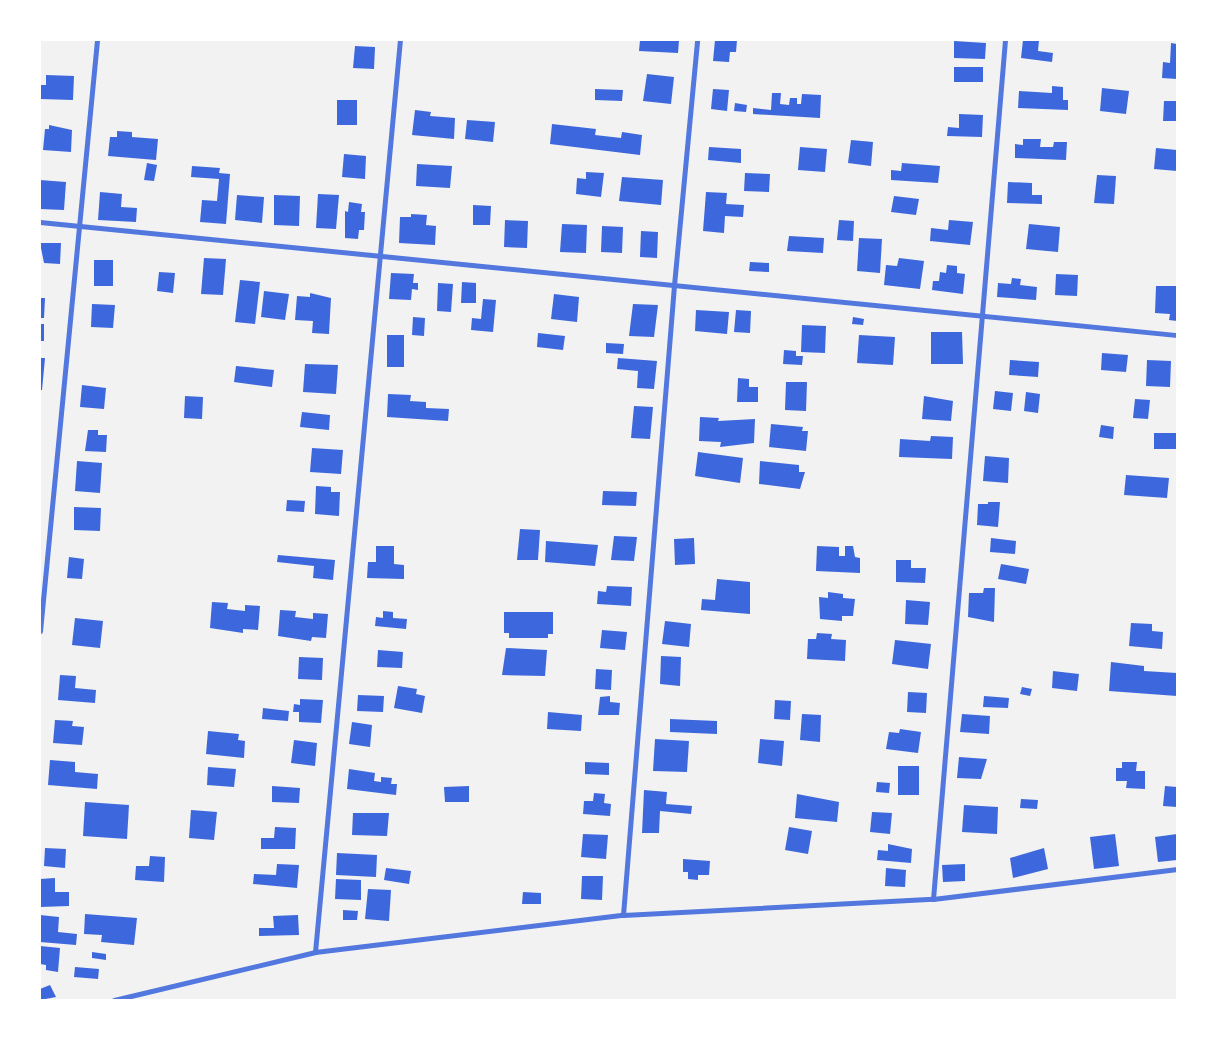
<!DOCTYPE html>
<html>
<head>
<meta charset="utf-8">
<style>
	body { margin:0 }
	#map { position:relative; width:1217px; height:1040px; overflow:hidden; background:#f2f2f2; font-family:"Nunito Sans",sans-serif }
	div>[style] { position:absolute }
	.building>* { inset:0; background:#3d67dc }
	.minor>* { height:5px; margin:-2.5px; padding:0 2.5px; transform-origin:2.5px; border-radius:2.5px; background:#5277de }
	span { translate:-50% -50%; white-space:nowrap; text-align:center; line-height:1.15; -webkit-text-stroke:5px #fff; paint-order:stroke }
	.frame { position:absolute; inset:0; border:41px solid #fff; pointer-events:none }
</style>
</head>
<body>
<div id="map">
	<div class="building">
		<i style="clip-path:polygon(640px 40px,679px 40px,678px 53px,639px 51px)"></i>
		<i style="clip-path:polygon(715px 40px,737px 40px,736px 52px,730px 52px,729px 62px,713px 61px)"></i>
		<i style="clip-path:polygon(1023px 40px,1039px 40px,1038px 51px,1053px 53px,1052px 62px,1021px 58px)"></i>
		<i style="clip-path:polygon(954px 41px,986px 43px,985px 59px,954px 58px)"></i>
		<i style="clip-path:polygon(1171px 43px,1177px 44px,1177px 79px,1162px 78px,1163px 62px,1170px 63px)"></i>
		<i style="clip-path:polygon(355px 46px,375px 47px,374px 69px,353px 68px)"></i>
		<i style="clip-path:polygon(954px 67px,983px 67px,983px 82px,954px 82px)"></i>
		<i style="clip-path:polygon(647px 74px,674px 77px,671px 104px,643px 101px)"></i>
		<i style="clip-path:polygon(46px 75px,74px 76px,73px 100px,40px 99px,40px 85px,46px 85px)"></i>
		<i style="clip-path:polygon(1052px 86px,1063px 87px,1063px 100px,1068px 100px,1068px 110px,1018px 108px,1019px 91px,1052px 93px)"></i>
		<i style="clip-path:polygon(1102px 88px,1129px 91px,1126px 114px,1100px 111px)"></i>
		<i style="clip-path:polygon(595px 89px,623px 90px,622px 101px,595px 100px)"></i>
		<i style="clip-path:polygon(713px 89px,729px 90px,727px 111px,711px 109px)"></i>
		<i style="clip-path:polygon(772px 93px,781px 93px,780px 104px,789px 105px,790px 98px,797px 98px,797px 104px,801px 104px,802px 94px,821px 95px,820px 118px,753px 114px,753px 108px,771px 110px)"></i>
		<i style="clip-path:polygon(337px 100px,357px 100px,357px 125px,337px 125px)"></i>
		<i style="clip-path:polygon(1164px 101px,1177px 101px,1177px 121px,1163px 121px)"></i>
		<i style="clip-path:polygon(735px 103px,747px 105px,746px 112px,734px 111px)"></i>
		<i style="clip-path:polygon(415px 110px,431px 112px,430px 116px,455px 118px,454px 139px,412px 135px)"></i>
		<i style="clip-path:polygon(959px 114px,983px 115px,982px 137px,947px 136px,948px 127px,959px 128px)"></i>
		<i style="clip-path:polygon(467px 120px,495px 122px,493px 142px,465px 139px)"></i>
		<i style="clip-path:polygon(552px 124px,596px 129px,595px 135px,621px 138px,622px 132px,642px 135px,640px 155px,550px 144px)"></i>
		<i style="clip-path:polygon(49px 125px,72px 130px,71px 152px,43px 150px,45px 129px,49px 129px)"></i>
		<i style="clip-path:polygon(117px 131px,132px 132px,132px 137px,158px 139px,156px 160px,108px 156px,110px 137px,117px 137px)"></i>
		<i style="clip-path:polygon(1023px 139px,1041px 139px,1040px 147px,1053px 147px,1054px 142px,1067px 142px,1066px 160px,1015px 158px,1015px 144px,1023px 145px)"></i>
		<i style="clip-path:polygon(851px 140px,873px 142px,871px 166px,848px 163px)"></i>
		<i style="clip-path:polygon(709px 147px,741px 149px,741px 163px,708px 160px)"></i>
		<i style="clip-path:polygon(800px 147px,827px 149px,825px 172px,798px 170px)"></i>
		<i style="clip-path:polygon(1156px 148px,1177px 150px,1177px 171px,1154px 169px)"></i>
		<i style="clip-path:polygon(344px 154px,366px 156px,365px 179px,342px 177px)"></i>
		<i style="clip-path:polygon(147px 163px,157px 165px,154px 181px,144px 180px)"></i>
		<i style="clip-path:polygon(902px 163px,940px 166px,938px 183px,891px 180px,891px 170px,901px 171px)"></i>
		<i style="clip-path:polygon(417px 164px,452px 166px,450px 188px,416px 186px)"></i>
		<i style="clip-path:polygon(192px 166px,220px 168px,219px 173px,230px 174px,226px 224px,200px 222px,202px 200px,217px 201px,219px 179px,191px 177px)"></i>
		<i style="clip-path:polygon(586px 172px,604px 173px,601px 197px,576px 194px,577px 178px,586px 179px)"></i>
		<i style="clip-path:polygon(745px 173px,770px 174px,769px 192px,744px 191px)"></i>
		<i style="clip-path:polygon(1097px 175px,1116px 176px,1114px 204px,1094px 203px)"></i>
		<i style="clip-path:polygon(622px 177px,663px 180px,661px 205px,619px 201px)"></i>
		<i style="clip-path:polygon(40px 180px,66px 182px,64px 210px,40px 209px)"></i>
		<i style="clip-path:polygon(1008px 182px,1032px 183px,1032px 195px,1042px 195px,1042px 204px,1007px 203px)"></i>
		<i style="clip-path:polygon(100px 192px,122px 194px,121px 207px,137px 208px,136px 222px,98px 220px)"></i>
		<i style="clip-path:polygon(706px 192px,727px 193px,726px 204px,744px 205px,743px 217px,725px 216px,724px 233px,703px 231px)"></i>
		<i style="clip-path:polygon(318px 194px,339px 195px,336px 229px,316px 228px)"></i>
		<i style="clip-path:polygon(237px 195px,264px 197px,262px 223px,235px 220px)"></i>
		<i style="clip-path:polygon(274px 195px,300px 196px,299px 226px,274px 225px)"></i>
		<i style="clip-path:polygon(894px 196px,919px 199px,916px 215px,891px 212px)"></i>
		<i style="clip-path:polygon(349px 202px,362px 204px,361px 212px,365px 212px,364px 230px,359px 230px,358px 239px,345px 238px,345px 211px,348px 212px)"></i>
		<i style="clip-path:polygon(473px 205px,491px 206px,490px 225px,473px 225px)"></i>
		<i style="clip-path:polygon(411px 214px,427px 215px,426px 225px,436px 226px,435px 245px,399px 243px,400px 217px,411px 217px)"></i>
		<i style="clip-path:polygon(505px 220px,528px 221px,527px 248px,504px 247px)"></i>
		<i style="clip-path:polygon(839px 220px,854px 221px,853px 241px,837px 240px)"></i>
		<i style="clip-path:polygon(949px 220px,973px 222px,970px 245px,930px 241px,931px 228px,948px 230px)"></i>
		<i style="clip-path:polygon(562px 224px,587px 225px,586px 253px,560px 252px)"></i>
		<i style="clip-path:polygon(1029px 224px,1060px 227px,1058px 252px,1026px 249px)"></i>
		<i style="clip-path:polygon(602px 226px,623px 227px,622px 253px,601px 252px)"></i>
		<i style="clip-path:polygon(641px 231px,658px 232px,657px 258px,640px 257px)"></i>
		<i style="clip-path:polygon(789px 236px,824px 238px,823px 253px,787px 251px)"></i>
		<i style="clip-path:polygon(859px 238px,882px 239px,880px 273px,857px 271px)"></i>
		<i style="clip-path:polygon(40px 243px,61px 243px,60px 264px,44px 263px)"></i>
		<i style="clip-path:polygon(204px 258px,226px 259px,223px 295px,201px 294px)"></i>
		<i style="clip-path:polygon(899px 258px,924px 261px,920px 289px,884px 285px,886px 265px,897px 266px)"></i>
		<i style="clip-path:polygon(94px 260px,113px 260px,113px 286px,94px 286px)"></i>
		<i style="clip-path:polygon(750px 262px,769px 263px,769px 272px,749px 271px)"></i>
		<i style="clip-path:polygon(947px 265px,957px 266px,957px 273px,965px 274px,963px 294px,932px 290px,933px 281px,939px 281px,940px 272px,946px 273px)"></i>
		<i style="clip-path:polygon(159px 272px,175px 273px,173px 293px,157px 291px)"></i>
		<i style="clip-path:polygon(391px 273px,414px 274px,413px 283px,418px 283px,418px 290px,412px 289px,411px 300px,389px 299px)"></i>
		<i style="clip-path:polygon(1056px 274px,1078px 275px,1077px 296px,1055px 295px)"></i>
		<i style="clip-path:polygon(1012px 278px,1021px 279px,1020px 285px,1037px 287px,1036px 300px,997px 297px,998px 283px,1011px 284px)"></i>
		<i style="clip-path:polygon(240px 280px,260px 282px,255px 324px,235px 322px)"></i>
		<i style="clip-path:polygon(462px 282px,476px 283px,476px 303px,461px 303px)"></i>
		<i style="clip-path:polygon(438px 283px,453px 284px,451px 312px,437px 311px)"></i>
		<i style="clip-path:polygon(1156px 286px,1177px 286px,1177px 321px,1169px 320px,1170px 314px,1155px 313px)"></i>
		<i style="clip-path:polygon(264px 291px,289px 294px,285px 320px,261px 317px)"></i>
		<i style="clip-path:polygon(310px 293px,331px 298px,329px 334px,312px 333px,313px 321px,295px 320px,297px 296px,310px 297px)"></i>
		<i style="clip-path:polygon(554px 294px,579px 297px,577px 322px,551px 319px)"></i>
		<i style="clip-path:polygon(40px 298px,45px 298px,44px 318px,40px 318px)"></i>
		<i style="clip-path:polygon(483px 299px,496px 300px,493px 332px,471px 330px,472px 318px,481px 319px)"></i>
		<i style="clip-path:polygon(92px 304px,115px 305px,113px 328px,91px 327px)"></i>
		<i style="clip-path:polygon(633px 304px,658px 305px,654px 337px,629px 336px)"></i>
		<i style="clip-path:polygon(696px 310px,729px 312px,727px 334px,695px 331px)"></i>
		<i style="clip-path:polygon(736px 310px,751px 311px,750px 333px,734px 332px)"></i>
		<i style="clip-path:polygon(413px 317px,425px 318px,424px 336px,412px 335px)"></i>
		<i style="clip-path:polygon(853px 317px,864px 319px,863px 325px,852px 324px)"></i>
		<i style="clip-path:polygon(40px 324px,44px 324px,44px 341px,40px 341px)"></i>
		<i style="clip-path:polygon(802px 325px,826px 326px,825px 353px,801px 352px)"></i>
		<i style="clip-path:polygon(931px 332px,962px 332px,963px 364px,931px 364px)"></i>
		<i style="clip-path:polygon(538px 333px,565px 336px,563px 350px,537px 347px)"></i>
		<i style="clip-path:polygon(387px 335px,404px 335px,404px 367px,387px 367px)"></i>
		<i style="clip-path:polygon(859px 335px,895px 337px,893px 365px,857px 363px)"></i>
		<i style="clip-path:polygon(606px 343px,624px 344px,623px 354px,606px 353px)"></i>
		<i style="clip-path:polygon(784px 350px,796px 351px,796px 356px,803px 356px,802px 365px,783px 364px)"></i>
		<i style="clip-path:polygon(1102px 353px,1128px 355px,1126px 372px,1101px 370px)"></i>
		<i style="clip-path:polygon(40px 358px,45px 358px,42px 390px,40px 390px)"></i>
		<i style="clip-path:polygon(618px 358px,657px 361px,654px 389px,637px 388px,638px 371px,617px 369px)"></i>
		<i style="clip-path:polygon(1010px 360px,1039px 362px,1038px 377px,1009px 375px)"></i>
		<i style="clip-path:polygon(1147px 360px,1171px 361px,1170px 387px,1146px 386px)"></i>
		<i style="clip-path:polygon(305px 364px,338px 365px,336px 394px,303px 392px)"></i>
		<i style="clip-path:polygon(236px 366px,274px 370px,272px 387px,234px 382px)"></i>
		<i style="clip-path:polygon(738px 378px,749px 379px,749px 387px,758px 387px,758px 402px,737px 402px)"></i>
		<i style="clip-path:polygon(786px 382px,807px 382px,806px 411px,785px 410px)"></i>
		<i style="clip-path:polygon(82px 385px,106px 388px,104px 409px,80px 407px)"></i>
		<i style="clip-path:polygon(995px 391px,1013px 393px,1011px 411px,993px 409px)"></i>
		<i style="clip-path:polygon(1026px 392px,1040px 394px,1038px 413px,1024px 411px)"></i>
		<i style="clip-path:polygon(388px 394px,411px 395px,410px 401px,426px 402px,426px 408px,449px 409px,448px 421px,387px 417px)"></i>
		<i style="clip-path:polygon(185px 396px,203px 397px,202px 419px,184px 418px)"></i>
		<i style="clip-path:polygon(924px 396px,953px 401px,951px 421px,922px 419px)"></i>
		<i style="clip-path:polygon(1135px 399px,1150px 400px,1148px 419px,1133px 418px)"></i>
		<i style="clip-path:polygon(634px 406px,653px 407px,650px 439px,631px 438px)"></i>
		<i style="clip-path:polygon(302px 412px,330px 415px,329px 430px,300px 427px)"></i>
		<i style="clip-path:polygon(700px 417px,719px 418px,718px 421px,755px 419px,754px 443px,720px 447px,721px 442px,699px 441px)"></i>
		<i style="clip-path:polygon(771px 424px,803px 427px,802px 431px,808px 431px,806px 451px,769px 447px)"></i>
		<i style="clip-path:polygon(1101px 425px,1114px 427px,1113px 439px,1099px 437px)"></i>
		<i style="clip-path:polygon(88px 430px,98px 430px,98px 435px,107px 435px,106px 452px,85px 451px)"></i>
		<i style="clip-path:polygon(1154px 433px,1177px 433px,1177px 449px,1154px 449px)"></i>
		<i style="clip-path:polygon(931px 436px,953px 437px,952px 459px,899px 457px,900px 439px,930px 441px)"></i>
		<i style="clip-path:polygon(312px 448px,343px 450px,341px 474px,310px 472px)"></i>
		<i style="clip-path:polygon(698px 452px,743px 458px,740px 483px,695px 476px)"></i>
		<i style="clip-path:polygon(985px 456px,1009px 458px,1008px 483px,983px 481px)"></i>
		<i style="clip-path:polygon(77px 461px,102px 463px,100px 493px,75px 491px)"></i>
		<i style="clip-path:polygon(760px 461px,799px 465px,799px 472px,805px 472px,800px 489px,759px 484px)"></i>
		<i style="clip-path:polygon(1126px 475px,1169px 478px,1167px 498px,1124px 495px)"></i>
		<i style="clip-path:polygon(316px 486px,331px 487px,331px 492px,340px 492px,339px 516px,315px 514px)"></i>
		<i style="clip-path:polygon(603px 491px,637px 492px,636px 506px,602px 505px)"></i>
		<i style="clip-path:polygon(287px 500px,305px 501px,304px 512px,286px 511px)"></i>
		<i style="clip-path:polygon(988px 502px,1000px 502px,998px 527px,977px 525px,978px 504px,988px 504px)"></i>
		<i style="clip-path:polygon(74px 507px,101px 508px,100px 531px,74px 530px)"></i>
		<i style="clip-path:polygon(520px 529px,540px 530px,538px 560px,517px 560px)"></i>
		<i style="clip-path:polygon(614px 536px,637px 537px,634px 561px,611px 560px)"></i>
		<i style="clip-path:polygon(694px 538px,695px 564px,675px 565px,674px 539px)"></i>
		<i style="clip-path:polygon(991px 538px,1016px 541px,1015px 554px,990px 552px)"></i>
		<i style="clip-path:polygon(546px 541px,598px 545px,595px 566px,545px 562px)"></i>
		<i style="clip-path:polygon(376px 546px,394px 546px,394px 564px,404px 565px,404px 579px,367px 578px,368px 562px,376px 562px)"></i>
		<i style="clip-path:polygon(817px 546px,839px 547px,839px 556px,845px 556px,845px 546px,853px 546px,855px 557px,860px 558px,860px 573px,816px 571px)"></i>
		<i style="clip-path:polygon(278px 555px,335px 560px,333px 580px,313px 578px,314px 566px,277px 562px)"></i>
		<i style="clip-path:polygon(69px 557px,84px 559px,82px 579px,67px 578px)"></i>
		<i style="clip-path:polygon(896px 560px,911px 560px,911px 568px,926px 568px,925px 583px,896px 582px)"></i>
		<i style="clip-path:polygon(1001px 564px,1029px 569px,1026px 584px,998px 579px)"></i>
		<i style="clip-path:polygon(717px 579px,750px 582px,750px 614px,701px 610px,702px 599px,715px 600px)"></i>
		<i style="clip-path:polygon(607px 586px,632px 587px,631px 606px,597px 604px,598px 591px,606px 592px)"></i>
		<i style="clip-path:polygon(984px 588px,995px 588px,994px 622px,968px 617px,969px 593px,983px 593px)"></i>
		<i style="clip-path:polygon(828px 592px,843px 594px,843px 598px,855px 599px,853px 616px,842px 616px,842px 621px,820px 619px,819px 597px,828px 598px)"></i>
		<i style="clip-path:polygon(906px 600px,930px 602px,928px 625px,905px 624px)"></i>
		<i style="clip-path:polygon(212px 602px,228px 603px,227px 609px,245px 611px,245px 605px,260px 606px,258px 630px,243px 629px,243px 633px,210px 628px)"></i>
		<i style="clip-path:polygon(280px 610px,296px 611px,295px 617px,313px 619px,313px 613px,328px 614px,326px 638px,312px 637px,311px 641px,278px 636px)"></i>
		<i style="clip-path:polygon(383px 611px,393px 612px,393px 618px,407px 619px,406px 629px,375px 626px,376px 617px,383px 618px)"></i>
		<i style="clip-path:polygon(504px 612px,553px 612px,553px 634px,548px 634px,548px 638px,509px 638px,509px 633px,504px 633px)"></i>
		<i style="clip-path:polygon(75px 618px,103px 621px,100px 648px,72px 645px)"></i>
		<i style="clip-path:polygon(665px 621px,691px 624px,689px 647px,662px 644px)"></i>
		<i style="clip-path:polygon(1131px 623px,1152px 624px,1152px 631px,1163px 632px,1162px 649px,1129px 646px)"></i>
		<i style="clip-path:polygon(602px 630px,627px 632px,625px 650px,600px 648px)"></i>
		<i style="clip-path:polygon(817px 633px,832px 634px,831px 639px,846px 640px,845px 661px,807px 659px,808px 639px,816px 639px)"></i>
		<i style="clip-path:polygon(895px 640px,931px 644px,928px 669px,892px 664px)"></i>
		<i style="clip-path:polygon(506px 648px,547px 650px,545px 676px,502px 675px)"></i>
		<i style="clip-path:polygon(378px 650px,403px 652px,402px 668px,377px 667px)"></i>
		<i style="clip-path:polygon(661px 656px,681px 657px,680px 686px,660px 684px)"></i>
		<i style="clip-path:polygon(299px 657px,323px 658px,322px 680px,298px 679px)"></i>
		<i style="clip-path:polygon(1111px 662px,1144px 666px,1144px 671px,1177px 673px,1177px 696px,1109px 691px)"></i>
		<i style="clip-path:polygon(596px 669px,612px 670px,611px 690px,595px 689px)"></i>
		<i style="clip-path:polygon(1053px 671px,1079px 674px,1077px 691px,1052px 688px)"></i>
		<i style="clip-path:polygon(60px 675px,76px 676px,75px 688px,96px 690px,95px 703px,58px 700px)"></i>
		<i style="clip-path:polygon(398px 686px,417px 689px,416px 694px,425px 696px,422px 713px,394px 708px)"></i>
		<i style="clip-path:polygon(1022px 687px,1032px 689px,1030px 696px,1020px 694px)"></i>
		<i style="clip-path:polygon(908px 692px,927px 693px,926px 713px,907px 712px)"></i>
		<i style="clip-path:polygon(358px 695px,384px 696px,383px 712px,357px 711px)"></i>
		<i style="clip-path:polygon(610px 696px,610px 702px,620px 703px,619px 715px,598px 715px,600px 697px)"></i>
		<i style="clip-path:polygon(984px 696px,1009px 698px,1008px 708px,983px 707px)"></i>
		<i style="clip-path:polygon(300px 699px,323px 700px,321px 723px,299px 722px,299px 712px,293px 712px,294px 704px,300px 705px)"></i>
		<i style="clip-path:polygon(775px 700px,791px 701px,790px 720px,774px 719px)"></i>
		<i style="clip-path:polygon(263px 708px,289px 711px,288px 721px,262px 719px)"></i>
		<i style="clip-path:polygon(548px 712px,582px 715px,581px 731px,547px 729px)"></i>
		<i style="clip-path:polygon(802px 714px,821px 715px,820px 742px,800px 740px)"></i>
		<i style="clip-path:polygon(962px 714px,990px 716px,989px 734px,960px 732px)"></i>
		<i style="clip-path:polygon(670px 719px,717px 721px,717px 734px,670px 732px)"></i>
		<i style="clip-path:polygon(55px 720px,73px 721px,72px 726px,84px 727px,82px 745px,53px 743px)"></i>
		<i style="clip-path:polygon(352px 722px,372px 725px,370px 747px,349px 744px)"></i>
		<i style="clip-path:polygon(900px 729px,921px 732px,918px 753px,886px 749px,889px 732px,899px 733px)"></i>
		<i style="clip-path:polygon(208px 731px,239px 734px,238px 740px,245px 741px,244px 758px,206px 754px)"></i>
		<i style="clip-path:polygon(655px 739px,689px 741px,687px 772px,653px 771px)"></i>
		<i style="clip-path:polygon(760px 739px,784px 741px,782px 766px,758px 763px)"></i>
		<i style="clip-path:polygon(294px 740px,317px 743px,315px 766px,291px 763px)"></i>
		<i style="clip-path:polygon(959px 757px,987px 759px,981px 779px,957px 778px)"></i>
		<i style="clip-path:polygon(50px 760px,75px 762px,75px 772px,98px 774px,97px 789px,48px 785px)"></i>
		<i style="clip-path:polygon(585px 762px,609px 763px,609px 775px,585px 774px)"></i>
		<i style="clip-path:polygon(1122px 762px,1137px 762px,1136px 771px,1145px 771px,1145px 789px,1126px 788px,1127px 781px,1116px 781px,1116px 768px,1122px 768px)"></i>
		<i style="clip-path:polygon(898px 766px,919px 766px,919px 795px,898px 795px)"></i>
		<i style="clip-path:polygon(208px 767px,236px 769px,234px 787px,207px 785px)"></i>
		<i style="clip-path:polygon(349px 769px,375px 773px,374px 781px,381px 782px,381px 777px,392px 778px,391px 784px,397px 784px,396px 795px,347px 789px)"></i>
		<i style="clip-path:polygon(877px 782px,890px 783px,889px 793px,876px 792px)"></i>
		<i style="clip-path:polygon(272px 786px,300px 788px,299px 803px,272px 802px)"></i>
		<i style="clip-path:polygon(469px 786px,469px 802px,445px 802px,444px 787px)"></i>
		<i style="clip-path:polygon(1165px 786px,1177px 787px,1177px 807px,1163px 806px)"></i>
		<i style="clip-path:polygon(644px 790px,667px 792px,666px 804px,692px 806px,691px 814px,660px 811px,659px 833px,642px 833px)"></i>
		<i style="clip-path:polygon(594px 793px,605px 794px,604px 803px,611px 804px,610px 816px,583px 814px,584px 801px,593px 801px)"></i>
		<i style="clip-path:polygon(797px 794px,839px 802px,837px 822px,795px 818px)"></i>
		<i style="clip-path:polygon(1021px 799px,1038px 800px,1037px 809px,1020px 808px)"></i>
		<i style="clip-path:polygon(85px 802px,129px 805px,127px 839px,83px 836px)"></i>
		<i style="clip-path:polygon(964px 805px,998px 807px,997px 834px,962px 832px)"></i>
		<i style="clip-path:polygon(191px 810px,217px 812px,214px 840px,189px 838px)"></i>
		<i style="clip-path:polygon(872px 812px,892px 813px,890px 834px,870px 832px)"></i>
		<i style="clip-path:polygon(353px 813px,389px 813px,387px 836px,352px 835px)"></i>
		<i style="clip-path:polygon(275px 827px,296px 828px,295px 849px,261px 849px,261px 838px,274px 838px)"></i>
		<i style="clip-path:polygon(789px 827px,812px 831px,808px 854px,785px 850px)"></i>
		<i style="clip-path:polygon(583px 834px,608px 835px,606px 859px,581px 857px)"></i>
		<i style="clip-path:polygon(1115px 834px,1119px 866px,1094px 869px,1090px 837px)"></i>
		<i style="clip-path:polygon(1177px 834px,1177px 860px,1158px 862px,1155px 837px)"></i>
		<i style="clip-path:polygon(888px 844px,912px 849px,911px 863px,877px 860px,878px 850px,888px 851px)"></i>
		<i style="clip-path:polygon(45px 848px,66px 849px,65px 868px,44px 866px)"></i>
		<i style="clip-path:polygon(1044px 848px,1048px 869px,1013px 878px,1010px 858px)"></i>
		<i style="clip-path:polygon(337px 853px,377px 855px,376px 877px,336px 875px)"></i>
		<i style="clip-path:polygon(150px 856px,165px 857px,164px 882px,135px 880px,136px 866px,149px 866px)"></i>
		<i style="clip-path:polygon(683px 859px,710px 861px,709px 875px,698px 875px,698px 880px,688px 879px,688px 872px,683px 872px)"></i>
		<i style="clip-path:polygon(277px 864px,299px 865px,297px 888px,253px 884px,254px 874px,276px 875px)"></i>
		<i style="clip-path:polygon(965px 864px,965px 881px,943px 882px,942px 865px)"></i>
		<i style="clip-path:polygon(386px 868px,411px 871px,409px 884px,384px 880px)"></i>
		<i style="clip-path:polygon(886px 868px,906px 870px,905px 887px,885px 886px)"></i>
		<i style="clip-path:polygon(582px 876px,603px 876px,602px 900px,581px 899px)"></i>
		<i style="clip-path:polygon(55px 878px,55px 892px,69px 892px,69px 906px,40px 907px,40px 879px)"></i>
		<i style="clip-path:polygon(336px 879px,361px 880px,361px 900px,335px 899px)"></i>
		<i style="clip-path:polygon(368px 889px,391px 890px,389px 921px,365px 919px)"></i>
		<i style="clip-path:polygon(523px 892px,541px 893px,541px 904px,522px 904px)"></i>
		<i style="clip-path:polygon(343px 910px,358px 911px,357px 920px,343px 920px)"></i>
		<i style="clip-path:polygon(85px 914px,137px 918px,134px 945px,101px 942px,102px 935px,84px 934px)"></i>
		<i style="clip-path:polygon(40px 915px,59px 917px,58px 932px,77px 934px,76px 945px,40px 942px)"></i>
		<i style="clip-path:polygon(298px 915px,299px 935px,259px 936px,259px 928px,274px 928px,273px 916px)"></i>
		<i style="clip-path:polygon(40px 946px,60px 948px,58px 972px,46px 970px,46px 965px,40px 964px)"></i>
		<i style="clip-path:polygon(92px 952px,106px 954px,106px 960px,92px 958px)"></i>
		<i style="clip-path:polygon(75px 967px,99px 969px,98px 979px,74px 977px)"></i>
		<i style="clip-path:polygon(50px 985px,56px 997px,40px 1000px,40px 989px)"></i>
	</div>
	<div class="minor">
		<i style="left:40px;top:222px;width:1143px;rotate:5.68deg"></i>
		<i style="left:40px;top:631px;width:594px;rotate:-84.49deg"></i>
		<i style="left:933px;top:899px;width:862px;rotate:-85.21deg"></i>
		<i style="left:623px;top:915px;width:632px;rotate:-85.37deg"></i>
		<i style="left:674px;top:285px;width:246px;rotate:-84.6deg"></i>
		<i style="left:315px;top:952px;width:916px;rotate:-84.68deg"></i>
		<i style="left:114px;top:1000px;width:207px;rotate:-13.4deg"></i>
		<i style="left:315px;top:952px;width:310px;rotate:-6.9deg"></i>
		<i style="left:623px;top:915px;width:310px;rotate:-3deg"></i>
		<i style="left:933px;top:899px;width:246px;rotate:-7deg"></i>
	</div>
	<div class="frame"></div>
</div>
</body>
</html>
